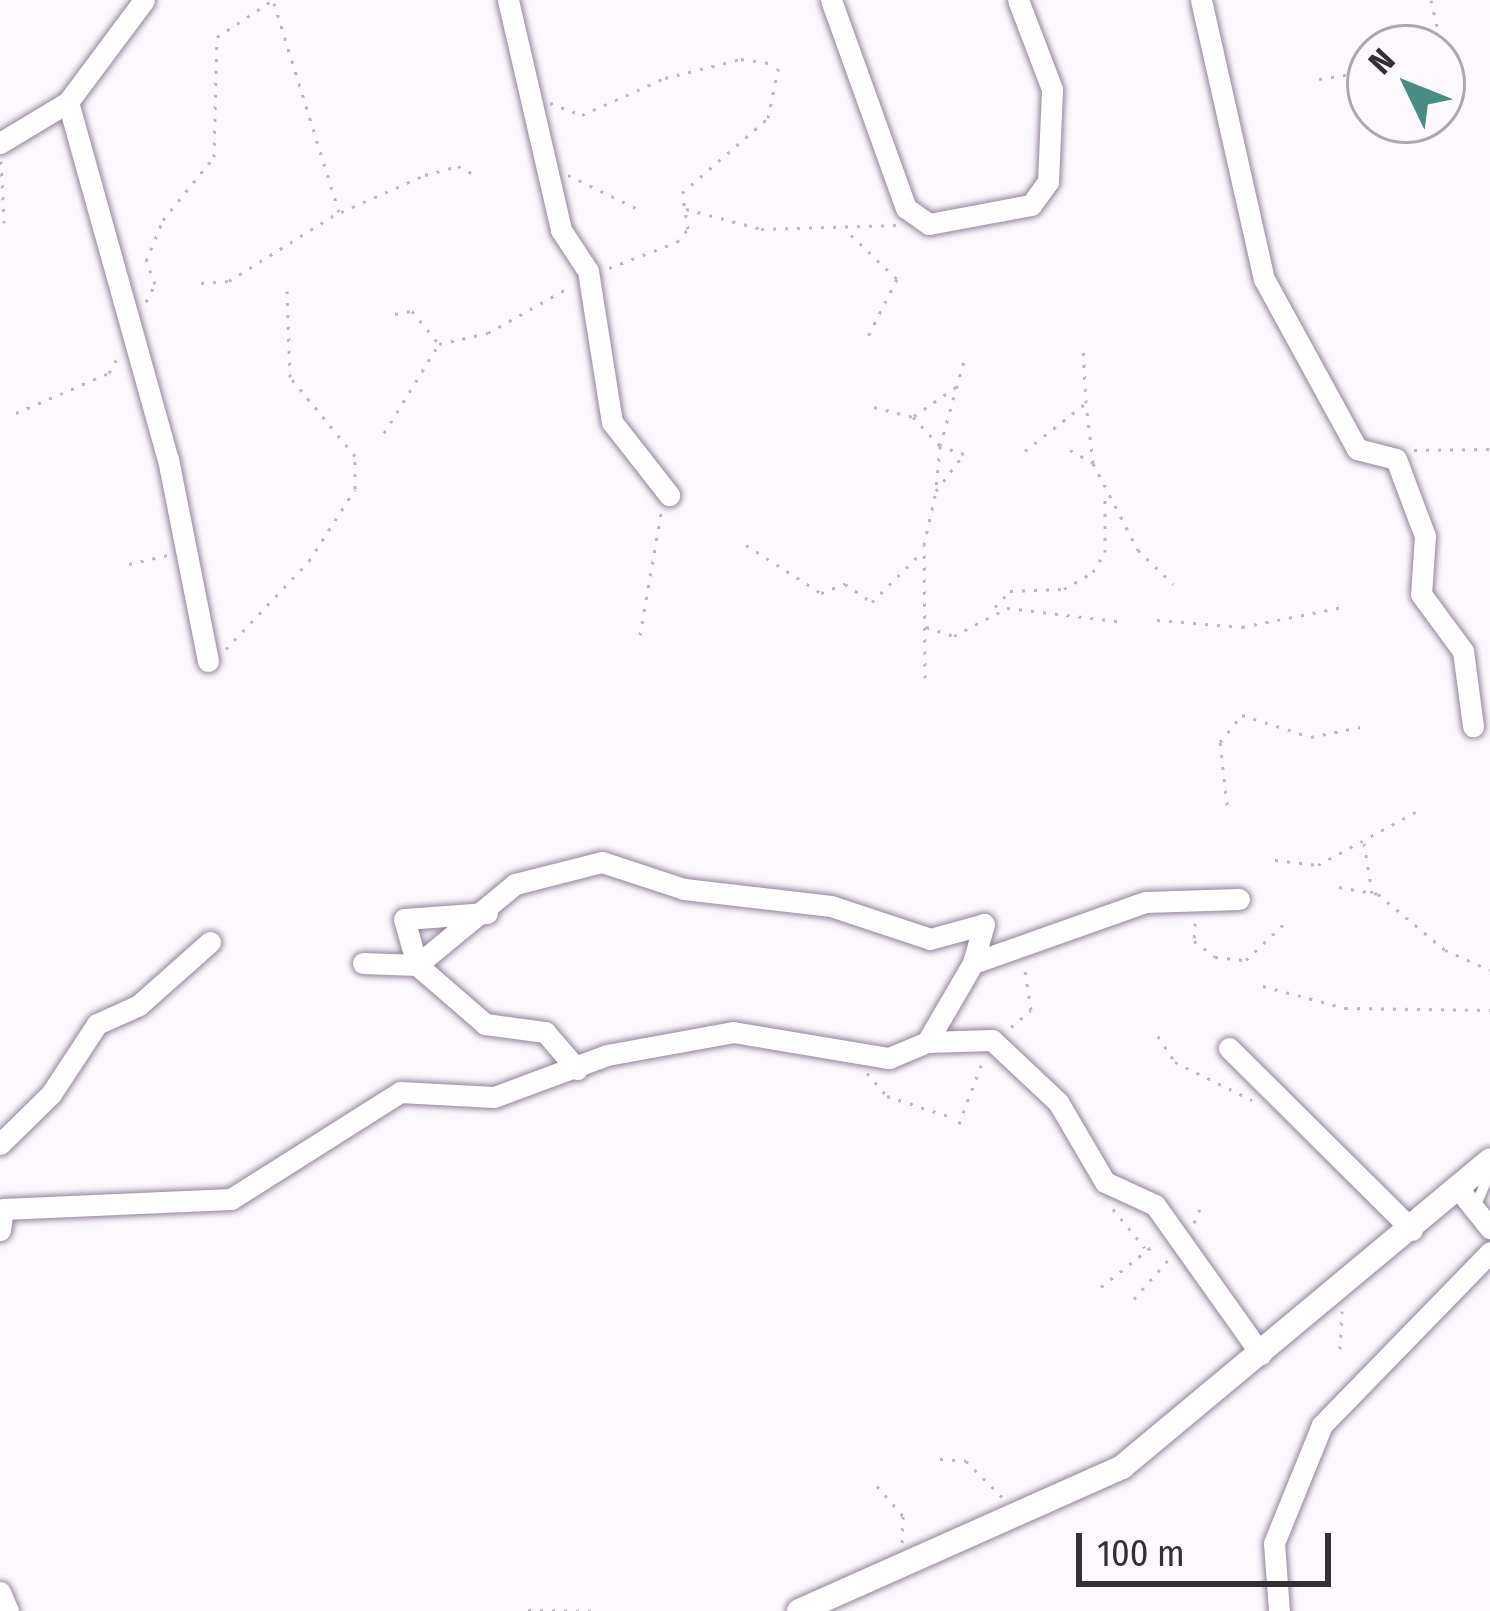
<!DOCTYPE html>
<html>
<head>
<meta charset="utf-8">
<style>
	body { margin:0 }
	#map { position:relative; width:1490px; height:1611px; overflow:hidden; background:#fcf9fe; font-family:"Fira Sans Condensed",sans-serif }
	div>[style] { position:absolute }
	.path>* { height:3px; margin-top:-1.5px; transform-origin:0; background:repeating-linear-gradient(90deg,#bbb7bd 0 3px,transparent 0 12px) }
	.roads { filter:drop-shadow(0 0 3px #928399) drop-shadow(0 0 3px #928399) }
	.service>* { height:10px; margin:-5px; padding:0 5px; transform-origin:5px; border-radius:5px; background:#fff }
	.minor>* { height:21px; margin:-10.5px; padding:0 10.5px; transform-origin:10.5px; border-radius:10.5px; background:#fff }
	.tertiary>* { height:24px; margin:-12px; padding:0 12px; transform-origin:12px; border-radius:12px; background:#fff }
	span { translate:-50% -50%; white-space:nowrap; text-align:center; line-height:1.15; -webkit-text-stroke:9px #fcf9fe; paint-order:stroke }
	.north { position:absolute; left:1346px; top:24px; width:120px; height:120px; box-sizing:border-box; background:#fcf9fe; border:3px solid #aca8ae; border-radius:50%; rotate:313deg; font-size:33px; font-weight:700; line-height:48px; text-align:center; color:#342e37 }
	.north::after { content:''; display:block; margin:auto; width:42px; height:54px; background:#488d82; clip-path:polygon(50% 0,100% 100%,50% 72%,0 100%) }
	.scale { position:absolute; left:1076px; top:1533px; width:255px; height:54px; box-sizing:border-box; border:6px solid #342e37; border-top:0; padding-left:15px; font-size:36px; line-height:42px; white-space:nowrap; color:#342e37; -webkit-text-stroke:9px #fcf9fe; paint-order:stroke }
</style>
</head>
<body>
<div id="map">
	<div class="path">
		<i style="left:1431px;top:0;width:49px;rotate:77.1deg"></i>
		<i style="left:1319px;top:79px;width:52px;rotate:-8.9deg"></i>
		<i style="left:550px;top:103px;width:34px;rotate:21deg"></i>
		<i style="left:582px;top:115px;width:91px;rotate:-24deg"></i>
		<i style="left:665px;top:78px;width:78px;rotate:-14deg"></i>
		<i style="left:741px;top:59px;width:30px;rotate:8deg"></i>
		<i style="left:1px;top:161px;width:62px;rotate:87.2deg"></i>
		<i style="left:568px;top:175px;width:78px;rotate:25.9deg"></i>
		<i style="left:686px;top:209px;width:78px;rotate:14.9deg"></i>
		<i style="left:761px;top:229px;width:136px;rotate:-1.7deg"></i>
		<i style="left:341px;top:212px;width:92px;rotate:-23.8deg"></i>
		<i style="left:425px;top:175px;width:34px;rotate:-15deg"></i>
		<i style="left:458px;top:166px;width:19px;rotate:28deg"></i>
		<i style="left:851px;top:235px;width:64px;rotate:43.7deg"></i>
		<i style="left:897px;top:279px;width:71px;rotate:116.9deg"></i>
		<i style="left:609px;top:268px;width:73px;rotate:-20.9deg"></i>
		<i style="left:677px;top:242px;width:17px;rotate:-50deg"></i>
		<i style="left:688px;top:229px;width:36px;rotate:-99deg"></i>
		<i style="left:682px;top:193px;width:114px;rotate:-41.1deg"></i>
		<i style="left:768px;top:118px;width:54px;rotate:-78.3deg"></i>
		<i style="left:201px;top:283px;width:28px;rotate:-4deg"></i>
		<i style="left:229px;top:281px;width:130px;rotate:-32.1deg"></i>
		<i style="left:339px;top:212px;width:219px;rotate:-107.3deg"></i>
		<i style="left:146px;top:302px;width:20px;rotate:-63deg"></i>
		<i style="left:155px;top:284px;width:25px;rotate:-111deg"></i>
		<i style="left:146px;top:261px;width:44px;rotate:-67.5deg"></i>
		<i style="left:163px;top:220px;width:81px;rotate:-51deg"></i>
		<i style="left:214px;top:157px;width:120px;rotate:-88.6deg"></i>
		<i style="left:217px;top:37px;width:67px;rotate:-33.5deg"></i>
		<i style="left:395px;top:314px;width:17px;rotate:-10deg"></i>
		<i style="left:412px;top:311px;width:43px;rotate:50.7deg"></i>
		<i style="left:874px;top:407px;width:40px;rotate:14.4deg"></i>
		<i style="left:913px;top:417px;width:40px;rotate:47deg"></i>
		<i style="left:940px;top:446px;width:43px;rotate:95.3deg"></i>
		<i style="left:16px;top:413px;width:101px;rotate:-23.3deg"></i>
		<i style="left:109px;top:373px;width:23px;rotate:-61deg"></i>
		<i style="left:914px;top:416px;width:51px;rotate:-34.6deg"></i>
		<i style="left:384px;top:433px;width:105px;rotate:-58.3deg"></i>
		<i style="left:439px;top:344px;width:50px;rotate:-12.7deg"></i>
		<i style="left:488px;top:333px;width:92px;rotate:-29.4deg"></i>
		<i style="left:1070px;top:450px;width:26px;rotate:29deg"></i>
		<i style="left:1093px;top:463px;width:60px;rotate:-96.7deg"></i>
		<i style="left:1414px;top:450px;width:76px;rotate:-0.8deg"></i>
		<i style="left:1025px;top:451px;width:78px;rotate:-38.2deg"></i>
		<i style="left:1086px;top:403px;width:58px;rotate:-93deg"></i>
		<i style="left:1093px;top:463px;width:98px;rotate:62.7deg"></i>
		<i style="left:1138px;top:550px;width:49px;rotate:44.2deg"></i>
		<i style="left:746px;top:545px;width:89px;rotate:32.6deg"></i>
		<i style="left:821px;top:593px;width:26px;rotate:-21deg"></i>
		<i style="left:845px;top:584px;width:32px;rotate:34deg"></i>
		<i style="left:872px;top:602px;width:69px;rotate:-45deg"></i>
		<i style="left:129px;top:564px;width:40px;rotate:-13deg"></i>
		<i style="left:995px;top:607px;width:22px;rotate:-47deg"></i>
		<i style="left:1010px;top:591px;width:54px;rotate:-2.1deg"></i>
		<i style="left:1064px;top:589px;width:34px;rotate:-30deg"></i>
		<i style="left:1093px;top:572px;width:23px;rotate:-59deg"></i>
		<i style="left:1105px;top:552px;width:59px;rotate:-90deg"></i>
		<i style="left:1157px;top:620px;width:85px;rotate:4.7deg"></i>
		<i style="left:1242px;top:627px;width:108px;rotate:-11.2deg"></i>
		<i style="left:926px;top:627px;width:29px;rotate:18deg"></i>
		<i style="left:954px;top:636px;width:60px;rotate:-27.8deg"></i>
		<i style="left:1007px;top:608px;width:118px;rotate:6.8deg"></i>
		<i style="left:640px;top:635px;width:124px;rotate:-80.2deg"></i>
		<i style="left:226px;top:649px;width:121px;rotate:-46.7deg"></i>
		<i style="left:309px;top:561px;width:85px;rotate:-57.4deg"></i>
		<i style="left:355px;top:489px;width:33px;rotate:-90deg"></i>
		<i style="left:355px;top:456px;width:102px;rotate:-129.4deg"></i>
		<i style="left:290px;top:377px;width:86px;rotate:-92deg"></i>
		<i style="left:925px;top:678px;width:133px;rotate:-90.4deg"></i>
		<i style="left:924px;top:545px;width:55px;rotate:-77.5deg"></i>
		<i style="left:936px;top:491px;width:46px;rotate:-52.9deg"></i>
		<i style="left:964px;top:454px;width:25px;rotate:-162deg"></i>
		<i style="left:940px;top:446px;width:96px;rotate:-74.2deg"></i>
		<i style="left:1227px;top:805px;width:63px;rotate:-96.3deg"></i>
		<i style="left:1220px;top:742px;width:35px;rotate:-51deg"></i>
		<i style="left:1242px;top:715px;width:72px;rotate:17.7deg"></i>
		<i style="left:1311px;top:737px;width:50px;rotate:-11.5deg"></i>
		<i style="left:1364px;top:843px;width:51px;rotate:80.9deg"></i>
		<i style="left:1275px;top:860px;width:43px;rotate:6.6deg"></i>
		<i style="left:1318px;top:865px;width:115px;rotate:-28.6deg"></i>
		<i style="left:1339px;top:887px;width:40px;rotate:10deg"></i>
		<i style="left:1378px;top:894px;width:87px;rotate:39.9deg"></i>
		<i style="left:1445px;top:950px;width:49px;rotate:24deg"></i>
		<i style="left:1195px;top:923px;width:18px;rotate:93deg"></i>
		<i style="left:1194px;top:941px;width:26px;rotate:37deg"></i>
		<i style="left:1215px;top:957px;width:31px;rotate:6deg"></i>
		<i style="left:1246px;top:960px;width:58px;rotate:-43.6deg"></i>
		<i style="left:1263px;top:986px;width:85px;rotate:15deg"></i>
		<i style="left:1345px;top:1008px;width:145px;rotate:0.8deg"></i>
		<i style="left:1011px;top:1027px;width:26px;rotate:-40deg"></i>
		<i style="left:1031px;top:1010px;width:47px;rotate:-98.7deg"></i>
		<i style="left:1158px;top:1036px;width:31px;rotate:57deg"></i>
		<i style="left:1175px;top:1062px;width:86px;rotate:26.3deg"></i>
		<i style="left:867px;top:1073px;width:30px;rotate:49deg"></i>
		<i style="left:887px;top:1096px;width:64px;rotate:18.2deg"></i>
		<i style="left:959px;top:1124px;width:68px;rotate:-69.4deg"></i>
		<i style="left:1113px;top:1209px;width:50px;rotate:50.6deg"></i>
		<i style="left:1194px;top:1223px;width:23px;rotate:-67deg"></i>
		<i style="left:1101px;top:1287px;width:69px;rotate:-38.5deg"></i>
		<i style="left:1134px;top:1299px;width:52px;rotate:-48.9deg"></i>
		<i style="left:1340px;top:1349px;width:38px;rotate:-87deg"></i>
		<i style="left:940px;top:1459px;width:26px;rotate:4deg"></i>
		<i style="left:966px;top:1461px;width:52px;rotate:45deg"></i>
		<i style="left:877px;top:1486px;width:40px;rotate:49deg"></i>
		<i style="left:903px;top:1516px;width:27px;rotate:92deg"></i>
		<i style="left:528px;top:1610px;width:63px;rotate:0.9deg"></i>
	</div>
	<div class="roads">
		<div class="service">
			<i style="left:1476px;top:1205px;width:36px;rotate:-67deg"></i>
		</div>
		<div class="minor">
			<i style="left:508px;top:0;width:236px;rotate:77deg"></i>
			<i style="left:561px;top:230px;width:49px;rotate:56.6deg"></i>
			<i style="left:588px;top:271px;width:153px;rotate:81deg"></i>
			<i style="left:612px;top:422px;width:93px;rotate:52deg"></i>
			<i style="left:831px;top:0;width:221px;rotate:70.2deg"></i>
			<i style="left:906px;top:208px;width:28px;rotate:35deg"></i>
			<i style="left:929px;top:224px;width:104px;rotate:-10.6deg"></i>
			<i style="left:1031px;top:205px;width:29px;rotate:-54deg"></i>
			<i style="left:1048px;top:182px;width:93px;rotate:-87.5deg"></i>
			<i style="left:1052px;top:89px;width:95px;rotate:-110.9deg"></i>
			<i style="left:1201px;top:0;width:286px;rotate:77.3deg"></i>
			<i style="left:1264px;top:279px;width:194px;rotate:61.3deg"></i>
			<i style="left:1357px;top:449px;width:40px;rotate:14.4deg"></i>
			<i style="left:1396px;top:459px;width:82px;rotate:69.4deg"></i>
			<i style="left:1425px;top:536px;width:58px;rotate:93.9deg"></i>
			<i style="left:1421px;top:594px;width:71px;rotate:53.6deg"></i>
			<i style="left:1463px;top:651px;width:76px;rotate:82.4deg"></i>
			<i style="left:68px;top:102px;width:371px;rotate:74.4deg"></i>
			<i style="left:168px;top:459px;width:206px;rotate:78.8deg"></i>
			<i style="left:0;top:143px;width:79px;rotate:-31.1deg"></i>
			<i style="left:68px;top:102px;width:127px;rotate:-53.3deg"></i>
			<i style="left:487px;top:913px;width:83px;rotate:175.9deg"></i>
			<i style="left:404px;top:919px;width:48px;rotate:74.2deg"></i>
			<i style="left:417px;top:965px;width:90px;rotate:40.9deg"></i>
			<i style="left:485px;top:1024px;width:61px;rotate:7.6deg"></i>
			<i style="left:545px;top:1032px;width:49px;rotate:49.1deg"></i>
			<i style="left:363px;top:963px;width:54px;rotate:2.1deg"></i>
			<i style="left:417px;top:965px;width:127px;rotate:-39.6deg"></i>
			<i style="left:515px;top:884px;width:90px;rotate:-14.2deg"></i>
			<i style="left:602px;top:862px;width:86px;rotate:18.2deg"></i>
			<i style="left:684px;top:889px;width:148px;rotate:6.6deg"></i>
			<i style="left:831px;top:906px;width:104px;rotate:18.4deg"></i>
			<i style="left:930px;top:939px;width:56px;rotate:-15.5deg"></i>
			<i style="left:984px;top:924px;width:41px;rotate:105.8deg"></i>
			<i style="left:927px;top:1042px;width:65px;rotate:-1.8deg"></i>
			<i style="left:992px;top:1040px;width:91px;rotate:43.2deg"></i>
			<i style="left:1058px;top:1102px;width:93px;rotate:59.6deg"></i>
			<i style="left:1105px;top:1182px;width:55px;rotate:24.7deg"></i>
			<i style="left:1155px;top:1205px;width:183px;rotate:54.6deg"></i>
			<i style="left:1229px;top:1048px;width:258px;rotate:44.8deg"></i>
			<i style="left:0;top:1144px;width:71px;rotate:-44.4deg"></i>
			<i style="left:51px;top:1094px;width:84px;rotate:-56.7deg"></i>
			<i style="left:97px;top:1024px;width:46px;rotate:-24.3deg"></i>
			<i style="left:139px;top:1005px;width:95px;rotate:-41.6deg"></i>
			<i style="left:1457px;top:1187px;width:53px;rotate:51.2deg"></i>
			<i style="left:0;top:1230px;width:21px;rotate:-82deg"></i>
			<i style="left:3px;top:1209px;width:228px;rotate:-2.5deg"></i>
			<i style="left:231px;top:1199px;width:200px;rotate:-32.3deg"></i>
			<i style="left:400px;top:1092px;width:94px;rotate:3deg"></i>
			<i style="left:494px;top:1097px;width:121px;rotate:-20.4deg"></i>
			<i style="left:607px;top:1055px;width:128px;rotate:-10.3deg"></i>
			<i style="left:733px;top:1032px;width:158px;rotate:9.5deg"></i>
			<i style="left:889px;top:1058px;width:41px;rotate:-22.8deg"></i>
			<i style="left:927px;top:1042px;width:91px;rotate:-59.8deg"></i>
			<i style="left:973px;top:963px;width:182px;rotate:-19.5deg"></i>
			<i style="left:1145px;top:902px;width:94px;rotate:-1.8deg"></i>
			<i style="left:0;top:1592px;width:21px;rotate:67deg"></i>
			<i style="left:1279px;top:1611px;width:68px;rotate:-94.2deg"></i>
			<i style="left:1274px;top:1543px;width:127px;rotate:-67.9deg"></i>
			<i style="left:1322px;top:1425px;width:241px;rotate:-45.8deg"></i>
		</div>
		<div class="tertiary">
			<i style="left:799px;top:1611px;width:354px;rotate:-24deg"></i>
			<i style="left:1122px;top:1467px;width:479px;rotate:-39.8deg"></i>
		</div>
	</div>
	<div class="north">N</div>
	<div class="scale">100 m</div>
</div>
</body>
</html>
